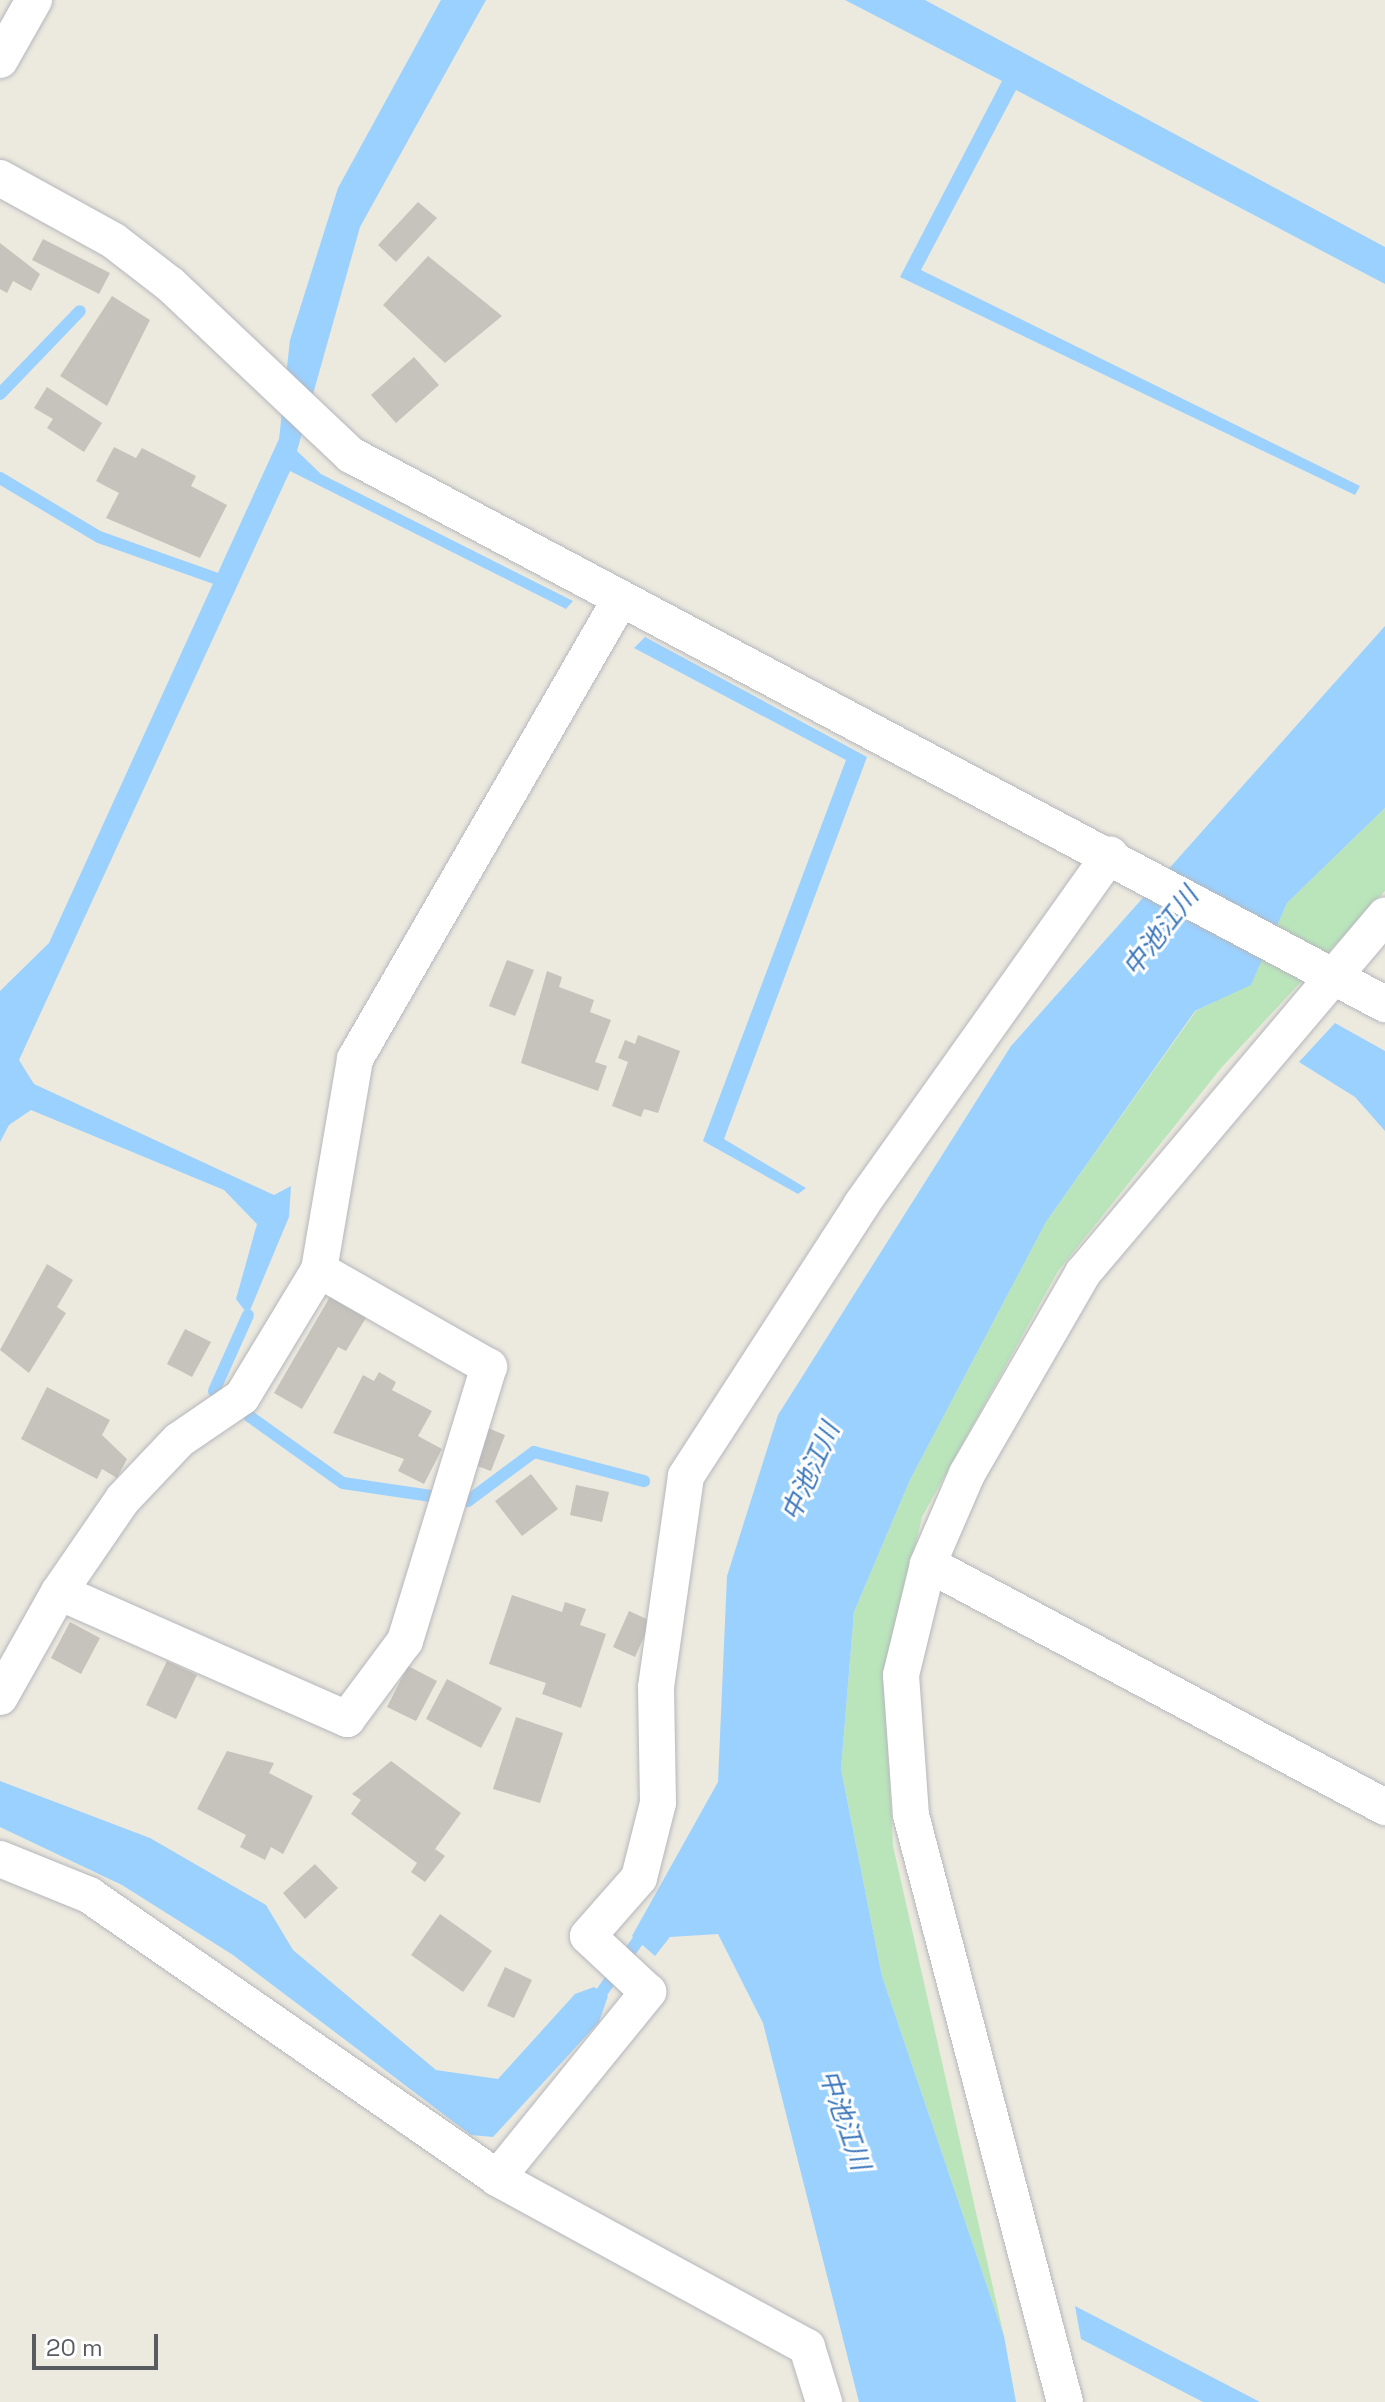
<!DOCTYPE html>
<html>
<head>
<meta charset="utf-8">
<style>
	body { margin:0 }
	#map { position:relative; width:1385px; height:2402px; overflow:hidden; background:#ece9df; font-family:"Space Grotesk","Noto Sans JP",sans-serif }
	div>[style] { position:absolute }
	.green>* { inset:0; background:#bae5bb }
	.water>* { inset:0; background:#9bd1ff }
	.stream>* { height:12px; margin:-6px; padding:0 6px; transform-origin:6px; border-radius:6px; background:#9bd1ff }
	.building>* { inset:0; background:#c6c3bc }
	.roads { filter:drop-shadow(0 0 2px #b5b7bc) drop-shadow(0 0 2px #b5b7bc) }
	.minor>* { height:36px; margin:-18px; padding:0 18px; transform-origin:18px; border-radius:18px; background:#fff }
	span { translate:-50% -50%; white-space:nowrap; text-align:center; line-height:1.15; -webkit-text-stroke:6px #fff; paint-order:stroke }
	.water-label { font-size:26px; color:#3a76bb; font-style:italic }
	.scale { position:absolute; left:32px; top:2334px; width:126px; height:36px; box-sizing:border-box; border:4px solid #585b60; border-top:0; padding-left:10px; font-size:24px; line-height:28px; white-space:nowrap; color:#585b60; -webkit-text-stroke:6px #fff; paint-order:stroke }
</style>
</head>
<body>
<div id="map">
	<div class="green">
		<i style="clip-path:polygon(1385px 808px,1385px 891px,1222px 1067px,1058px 1271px,922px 1517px,884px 1677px,893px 1846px,1004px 2336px,882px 1976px,841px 1769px,854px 1612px,910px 1480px,1046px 1222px,1196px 1011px,1251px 984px,1287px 903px)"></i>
	</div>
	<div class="water">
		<i style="clip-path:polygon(441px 0,486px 0,360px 227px,297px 451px,321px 474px,573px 601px,566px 609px,290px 471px,19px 1060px,34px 1084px,274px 1195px,291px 1186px,289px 1217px,248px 1315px,236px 1299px,257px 1224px,224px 1190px,31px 1110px,9px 1125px,0 1142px,0 991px,49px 943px,279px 439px,290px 340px,338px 188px)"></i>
		<i style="clip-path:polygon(845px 0,925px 0,1385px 247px,1385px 284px,1016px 90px,921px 270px,1360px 486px,1355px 495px,900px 277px,1002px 81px)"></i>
		<i style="clip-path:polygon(1385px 626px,1385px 808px,1287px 903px,1251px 985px,1195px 1011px,1046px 1222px,910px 1480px,854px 1612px,841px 1769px,882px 1976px,1004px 2336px,1016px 2402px,859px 2402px,763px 2023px,718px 1934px,670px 1937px,655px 1956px,632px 1936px,718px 1782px,727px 1576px,778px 1415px,1011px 1046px)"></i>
		<i style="clip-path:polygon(645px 637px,867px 757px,724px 1139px,806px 1188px,798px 1194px,703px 1141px,846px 760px,634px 648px)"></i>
		<i style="clip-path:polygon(1335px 1023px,1385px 1051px,1385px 1131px,1355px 1097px,1299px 1062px)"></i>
		<i style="clip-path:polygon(0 1781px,150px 1838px,266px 1905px,293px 1950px,436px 2070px,498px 2079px,575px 1994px,594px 1987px,608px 1996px,599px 2022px,493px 2137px,471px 2135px,233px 1955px,122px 1885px,0 1827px)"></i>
		<i style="clip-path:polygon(1075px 2306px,1260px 2402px,1203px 2402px,1081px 2339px)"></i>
	</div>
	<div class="stream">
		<i style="left:0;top:394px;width:115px;rotate:-46.1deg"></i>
		<i style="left:0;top:478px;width:115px;rotate:30.8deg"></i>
		<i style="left:99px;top:537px;width:123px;rotate:19.5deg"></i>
		<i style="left:214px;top:1391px;width:83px;rotate:-65.9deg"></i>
		<i style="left:249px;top:1416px;width:115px;rotate:35.5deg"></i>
		<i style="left:343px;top:1483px;width:89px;rotate:8.4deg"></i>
		<i style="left:468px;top:1501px;width:82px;rotate:-36.6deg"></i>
		<i style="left:534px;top:1452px;width:114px;rotate:14.8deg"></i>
		<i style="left:602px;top:1992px;width:77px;rotate:-55.1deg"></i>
	</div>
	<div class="building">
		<i style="clip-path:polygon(418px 202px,437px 218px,396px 262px,378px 245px)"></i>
		<i style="clip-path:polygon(43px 239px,110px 273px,99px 294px,32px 260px)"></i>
		<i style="clip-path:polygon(0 243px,40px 274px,31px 291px,13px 281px,7px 293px,0 289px)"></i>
		<i style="clip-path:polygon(428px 256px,502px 316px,445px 363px,383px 305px)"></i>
		<i style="clip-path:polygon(112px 296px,150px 320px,107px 406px,60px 376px)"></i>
		<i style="clip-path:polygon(414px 357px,439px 385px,396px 423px,371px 395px)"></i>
		<i style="clip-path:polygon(47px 387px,102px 423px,84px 452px,47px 428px,53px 419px,34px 408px)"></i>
		<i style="clip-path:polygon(114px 447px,136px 458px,142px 448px,196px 476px,191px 486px,227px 505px,200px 558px,106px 518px,119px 493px,96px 481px)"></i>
		<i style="clip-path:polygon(507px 960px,534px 970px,515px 1016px,489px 1006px)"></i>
		<i style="clip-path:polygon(547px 971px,562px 977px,559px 987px,594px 1000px,590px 1012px,611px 1020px,595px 1062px,607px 1066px,598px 1091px,521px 1063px)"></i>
		<i style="clip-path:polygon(638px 1035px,680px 1051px,658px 1113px,644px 1109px,641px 1117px,612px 1106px,628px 1062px,618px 1058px,625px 1040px,635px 1044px)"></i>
		<i style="clip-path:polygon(47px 1264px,73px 1280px,57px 1307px,66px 1313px,29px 1373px,0 1350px)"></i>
		<i style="clip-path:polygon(331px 1295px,367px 1316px,346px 1351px,338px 1347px,302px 1409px,274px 1393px)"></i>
		<i style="clip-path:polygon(185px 1329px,211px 1342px,192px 1377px,167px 1364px)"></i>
		<i style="clip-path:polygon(379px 1372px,396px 1382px,392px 1390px,432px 1411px,418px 1436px,442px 1449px,424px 1484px,398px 1471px,404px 1459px,333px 1433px,363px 1375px,374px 1381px)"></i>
		<i style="clip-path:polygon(47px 1387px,110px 1420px,102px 1435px,127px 1459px,117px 1478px,102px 1469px,97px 1479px,21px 1439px)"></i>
		<i style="clip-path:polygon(483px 1426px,505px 1435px,491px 1471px,469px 1463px)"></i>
		<i style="clip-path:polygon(531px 1474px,558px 1509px,522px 1536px,495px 1501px)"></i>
		<i style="clip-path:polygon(576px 1485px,609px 1492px,602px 1522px,570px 1515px)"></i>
		<i style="clip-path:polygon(512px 1595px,562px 1612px,565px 1602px,586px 1609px,580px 1625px,606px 1634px,581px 1708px,542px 1694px,546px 1683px,489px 1664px)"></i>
		<i style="clip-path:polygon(629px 1611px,651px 1621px,635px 1657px,613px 1647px)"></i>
		<i style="clip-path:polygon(70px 1622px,100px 1638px,81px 1674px,51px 1658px)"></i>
		<i style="clip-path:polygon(167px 1661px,197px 1675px,176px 1719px,146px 1705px)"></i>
		<i style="clip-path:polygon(408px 1666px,437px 1681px,416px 1721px,387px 1707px)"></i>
		<i style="clip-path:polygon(447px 1679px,502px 1708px,481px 1748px,426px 1719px)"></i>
		<i style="clip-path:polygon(516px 1717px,563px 1733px,540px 1803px,493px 1789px)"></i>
		<i style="clip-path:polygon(227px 1751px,274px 1763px,269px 1773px,313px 1796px,283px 1854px,271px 1847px,265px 1860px,240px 1847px,246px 1835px,197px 1809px)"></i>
		<i style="clip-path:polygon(391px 1761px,461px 1813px,435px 1849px,445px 1856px,425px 1882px,411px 1872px,417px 1863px,351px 1814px,361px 1800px,352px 1794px)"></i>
		<i style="clip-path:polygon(315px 1864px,338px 1888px,305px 1919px,283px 1893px)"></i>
		<i style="clip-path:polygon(440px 1914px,492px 1951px,463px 1992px,411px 1955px)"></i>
		<i style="clip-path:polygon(505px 1967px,532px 1980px,514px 2018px,487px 2006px)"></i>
	</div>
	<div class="roads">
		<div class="minor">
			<i style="left:0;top:60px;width:69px;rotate:-60.5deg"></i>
			<i style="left:0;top:178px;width:130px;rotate:28.9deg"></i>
			<i style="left:114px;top:241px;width:72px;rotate:37.7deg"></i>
			<i style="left:171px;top:285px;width:248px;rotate:43.4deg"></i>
			<i style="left:351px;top:455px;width:1171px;rotate:27.97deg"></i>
			<i style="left:928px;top:1564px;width:518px;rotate:28deg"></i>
			<i style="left:59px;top:1592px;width:315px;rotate:23.8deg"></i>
			<i style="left:347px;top:1719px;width:97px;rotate:-53.4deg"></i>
			<i style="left:405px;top:1641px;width:287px;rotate:-73deg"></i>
			<i style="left:489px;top:1367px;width:196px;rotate:-150.3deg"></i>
			<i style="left:0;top:1697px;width:120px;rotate:-60.7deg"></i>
			<i style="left:59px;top:1592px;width:113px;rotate:-55.5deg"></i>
			<i style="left:123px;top:1499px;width:81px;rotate:-46.5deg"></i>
			<i style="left:179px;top:1440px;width:76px;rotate:-34.3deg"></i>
			<i style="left:242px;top:1397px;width:149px;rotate:-58.8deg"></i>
			<i style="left:319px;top:1270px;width:214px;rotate:-80.3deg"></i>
			<i style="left:355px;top:1059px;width:532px;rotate:-60.01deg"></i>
			<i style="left:0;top:1859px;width:96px;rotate:22deg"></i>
			<i style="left:89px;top:1895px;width:497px;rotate:34.7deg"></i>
			<i style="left:497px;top:2178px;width:353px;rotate:28.6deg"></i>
			<i style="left:807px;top:2347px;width:58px;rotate:72.8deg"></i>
			<i style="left:497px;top:2178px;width:240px;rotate:-50.9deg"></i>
			<i style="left:648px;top:1992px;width:82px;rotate:-137deg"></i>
			<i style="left:588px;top:1936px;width:77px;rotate:-48.7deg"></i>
			<i style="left:639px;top:1878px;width:77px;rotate:-75.8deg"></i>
			<i style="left:658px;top:1803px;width:116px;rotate:-91deg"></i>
			<i style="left:656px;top:1687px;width:213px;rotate:-81.9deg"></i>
			<i style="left:686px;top:1476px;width:323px;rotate:-57.1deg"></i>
			<i style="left:861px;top:1205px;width:430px;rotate:-54.6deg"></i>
			<i style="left:1065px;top:2402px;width:607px;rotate:-104.7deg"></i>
			<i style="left:911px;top:1815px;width:140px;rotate:-94.1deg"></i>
			<i style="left:901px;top:1675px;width:114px;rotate:-76.3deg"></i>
			<i style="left:928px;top:1564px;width:98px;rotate:-66.6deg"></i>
			<i style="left:967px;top:1474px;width:232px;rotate:-60deg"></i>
			<i style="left:1083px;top:1273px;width:468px;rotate:-49.8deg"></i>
		</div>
	</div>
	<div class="water-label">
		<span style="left:1161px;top:932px;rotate:-52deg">中池江川</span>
		<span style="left:811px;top:1472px;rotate:-66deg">中池江川</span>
		<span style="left:844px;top:2120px;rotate:71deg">中池江川</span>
	</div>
	<div class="scale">20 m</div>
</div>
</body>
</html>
